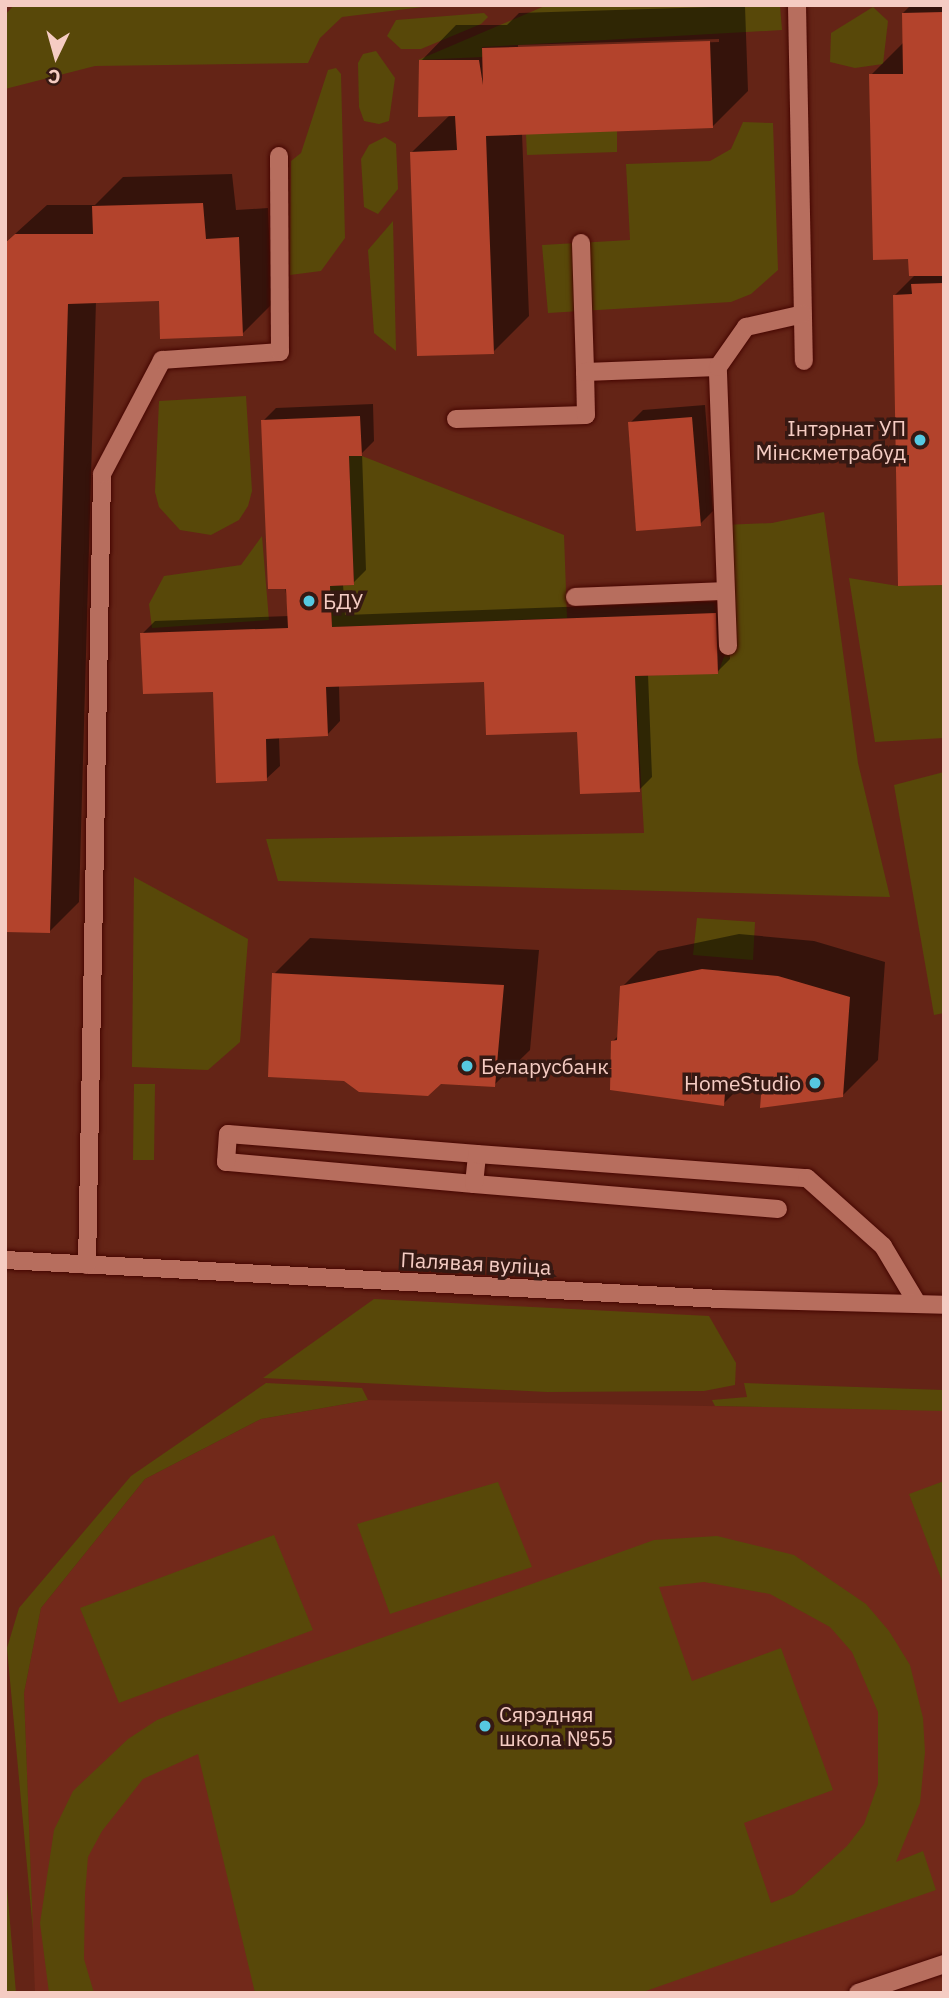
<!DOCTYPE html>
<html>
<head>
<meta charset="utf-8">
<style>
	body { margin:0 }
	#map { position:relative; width:949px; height:1998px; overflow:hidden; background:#642416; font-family:"IBM Plex Sans",sans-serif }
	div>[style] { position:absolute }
	.built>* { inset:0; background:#72291a }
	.green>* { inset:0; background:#584809 }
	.shadow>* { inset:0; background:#0007 }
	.building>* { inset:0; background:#b3432c }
	.roads { filter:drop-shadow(0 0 2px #460600) drop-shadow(0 0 2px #460600) }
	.minor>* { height:18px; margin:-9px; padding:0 9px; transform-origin:9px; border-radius:9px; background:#b76e5e }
	.dots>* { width:19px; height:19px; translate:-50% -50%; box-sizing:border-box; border:4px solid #361913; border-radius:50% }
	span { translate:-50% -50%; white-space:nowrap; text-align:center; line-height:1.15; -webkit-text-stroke:7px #361913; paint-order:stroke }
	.poi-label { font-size:21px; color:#f5ccc3 }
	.right { translate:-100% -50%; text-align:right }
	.left { translate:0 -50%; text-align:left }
	.street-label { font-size:21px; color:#f5ccc3 }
	.frame { position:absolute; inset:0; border:7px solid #f5ccc3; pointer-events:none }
	.north { position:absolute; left:21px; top:21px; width:70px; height:70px; -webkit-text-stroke:5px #361913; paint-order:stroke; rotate:185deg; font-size:19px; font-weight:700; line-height:28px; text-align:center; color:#f5ccc3 }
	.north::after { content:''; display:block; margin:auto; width:24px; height:32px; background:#f5ccc3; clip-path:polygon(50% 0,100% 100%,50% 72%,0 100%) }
</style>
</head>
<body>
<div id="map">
	<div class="built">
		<i style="clip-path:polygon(368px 1400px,944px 1410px,944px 1993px,35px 1993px,24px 1693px,41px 1608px,145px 1479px,261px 1419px)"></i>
	</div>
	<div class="green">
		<i style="clip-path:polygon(14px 5px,439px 5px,342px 17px,320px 38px,308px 63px,95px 66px,5px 89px,5px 15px)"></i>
		<i style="clip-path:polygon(547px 5px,780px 5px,782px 30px,482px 47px,483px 57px,418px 60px)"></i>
		<i style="clip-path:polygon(873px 7px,888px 21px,883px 64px,855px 68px,830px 62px,831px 33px)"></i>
		<i style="clip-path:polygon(484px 13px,488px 17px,481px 24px,421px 49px,401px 49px,387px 36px,396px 20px)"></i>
		<i style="clip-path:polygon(376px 51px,395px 78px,389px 121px,379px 124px,364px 121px,359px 107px,358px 63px,363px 54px)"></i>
		<i style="clip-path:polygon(336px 68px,341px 74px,345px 238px,321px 271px,290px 275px,291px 161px,301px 153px,328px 70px)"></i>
		<i style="clip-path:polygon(743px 122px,773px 123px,778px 270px,751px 294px,731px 302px,548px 313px,542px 245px,630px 240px,626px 164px,710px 161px,731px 149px)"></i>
		<i style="clip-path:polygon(617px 130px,617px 152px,527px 155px,526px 134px)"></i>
		<i style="clip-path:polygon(385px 137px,396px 144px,398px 189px,378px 214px,364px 207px,361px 159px,369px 145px)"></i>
		<i style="clip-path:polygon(393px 221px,396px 351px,374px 333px,368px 250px)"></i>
		<i style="clip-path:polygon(246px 396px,252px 491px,248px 506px,239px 520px,211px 535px,180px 530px,159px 507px,155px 492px,159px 401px)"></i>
		<i style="clip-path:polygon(349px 456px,362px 456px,564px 535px,567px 618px,332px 627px,330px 586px,354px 585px)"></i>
		<i style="clip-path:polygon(824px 512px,858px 763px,890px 897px,278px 881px,266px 839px,644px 833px,635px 676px,718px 673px,728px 646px,722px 525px,772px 523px)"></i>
		<i style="clip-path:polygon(262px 536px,269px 620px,152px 628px,149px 604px,164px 576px,241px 565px)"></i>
		<i style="clip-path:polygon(849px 578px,898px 586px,942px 585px,944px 738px,875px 742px)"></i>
		<i style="clip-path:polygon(944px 772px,944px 1013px,934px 1015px,894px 785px)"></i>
		<i style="clip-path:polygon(134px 877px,248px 939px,240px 1042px,208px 1070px,132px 1067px)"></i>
		<i style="clip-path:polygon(697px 918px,755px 922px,753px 960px,693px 955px)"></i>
		<i style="clip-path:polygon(134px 1084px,155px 1084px,154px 1160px,133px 1160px)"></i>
		<i style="clip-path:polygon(374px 1299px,709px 1316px,736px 1363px,735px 1385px,704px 1391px,547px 1392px,263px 1378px)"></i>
		<i style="clip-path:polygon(266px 1383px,362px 1388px,368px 1400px,261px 1419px,145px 1479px,41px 1608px,24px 1693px,33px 1931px,7px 1648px,19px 1608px,131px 1476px)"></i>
		<i style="clip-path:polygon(744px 1383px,944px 1390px,944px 1411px,715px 1406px,712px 1400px,747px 1397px)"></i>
		<i style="clip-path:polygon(944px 1481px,944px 1586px,909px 1494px)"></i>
		<i style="clip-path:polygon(498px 1482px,532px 1567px,390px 1614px,357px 1524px)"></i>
		<i style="clip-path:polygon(274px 1535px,313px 1630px,119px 1703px,80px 1608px)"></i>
		<i style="clip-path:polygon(evenodd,717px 1536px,794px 1555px,866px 1604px,889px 1631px,910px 1665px,923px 1718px,925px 1752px,920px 1803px,896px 1862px,923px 1851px,936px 1890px,640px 1993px,255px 1993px,198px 1754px,143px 1779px,102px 1831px,88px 1857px,85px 1894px,84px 1959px,94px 1993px,49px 1993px,40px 1923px,54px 1830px,73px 1791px,128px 1739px,157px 1720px,195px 1705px,654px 1540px,717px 1536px,704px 1582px,770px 1594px,830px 1627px,852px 1652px,878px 1712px,878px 1784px,864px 1824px,847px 1846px,794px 1894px,771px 1903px,744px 1823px,833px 1790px,781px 1648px,692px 1681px,659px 1587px,704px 1582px)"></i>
		<i style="clip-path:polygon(5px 1864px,16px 1993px,5px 1993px)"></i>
	</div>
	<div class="shadow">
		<i style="clip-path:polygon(911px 5px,944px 5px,944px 595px,895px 295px,916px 274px,871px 75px,904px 42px,903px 13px)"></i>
		<i style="clip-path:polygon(evenodd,745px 6px,748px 91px,713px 126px,522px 133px,529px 316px,493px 352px,412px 152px,451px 114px,421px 61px,456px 25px,507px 25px,519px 13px,745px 6px,719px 39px,719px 42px,518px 49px,518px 45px,719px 39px)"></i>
		<i style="clip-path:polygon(232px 174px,236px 210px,268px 208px,272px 304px,242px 334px,161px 299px,96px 301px,79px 902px,49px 932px,5px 243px,47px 205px,95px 205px,123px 177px)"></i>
		<i style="clip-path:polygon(373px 404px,374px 441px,362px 453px,366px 570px,353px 583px,343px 584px,345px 615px,728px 601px,730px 659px,717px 672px,648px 674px,652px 777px,639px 790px,579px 730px,485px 680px,339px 685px,340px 721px,327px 735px,279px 737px,280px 766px,266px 779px,215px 690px,142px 634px,155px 621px,289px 616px,263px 421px,276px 408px)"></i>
		<i style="clip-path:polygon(705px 405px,713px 511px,700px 524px,630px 423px,643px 410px)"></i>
		<i style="clip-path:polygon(739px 934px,814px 941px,885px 962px,878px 1060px,842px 1096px,747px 1080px,723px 1104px,613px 1041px,619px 1035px,622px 987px,658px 951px)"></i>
		<i style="clip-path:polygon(310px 938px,539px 950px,530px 1050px,494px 1085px,274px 974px)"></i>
	</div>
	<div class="building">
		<i style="clip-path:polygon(944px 12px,944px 276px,909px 276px,908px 259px,873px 260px,869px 74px,903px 74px,902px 13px)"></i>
		<i style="clip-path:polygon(710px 41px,713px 128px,486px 136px,494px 354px,417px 356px,410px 152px,457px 150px,455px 116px,418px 117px,419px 60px,479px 60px,483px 85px,482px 48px)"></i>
		<i style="clip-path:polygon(203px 203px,206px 239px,239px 237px,243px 336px,160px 339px,159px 301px,68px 304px,50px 933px,5px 932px,5px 243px,15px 234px,93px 234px,92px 206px)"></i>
		<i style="clip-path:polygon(944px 283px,944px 585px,898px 586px,893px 295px,912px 294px,911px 284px)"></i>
		<i style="clip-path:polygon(360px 416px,362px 456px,349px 456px,354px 585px,330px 586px,332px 627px,716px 613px,718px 674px,635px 676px,640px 792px,580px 794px,577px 732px,486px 735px,484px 682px,326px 687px,328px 736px,266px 739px,267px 781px,216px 783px,213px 692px,143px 694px,140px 633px,288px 628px,286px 589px,268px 589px,261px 420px)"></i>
		<i style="clip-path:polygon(692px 417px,701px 526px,636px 531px,628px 422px)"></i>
		<i style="clip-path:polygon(702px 969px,778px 976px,850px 997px,843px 1097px,760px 1108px,762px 1083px,726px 1080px,724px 1106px,610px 1090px,611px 1041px,617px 1040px,620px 986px)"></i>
		<i style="clip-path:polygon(272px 973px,504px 985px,495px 1087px,441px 1084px,428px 1096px,359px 1092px,344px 1081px,268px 1077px)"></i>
	</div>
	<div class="roads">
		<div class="minor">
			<i style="left:797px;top:5px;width:356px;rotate:88.9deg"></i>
			<i style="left:581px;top:243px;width:129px;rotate:88.2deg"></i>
			<i style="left:456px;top:419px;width:130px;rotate:-1.8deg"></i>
			<i style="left:586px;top:415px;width:43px;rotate:-91.3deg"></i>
			<i style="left:585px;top:372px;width:133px;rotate:-2.2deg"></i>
			<i style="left:575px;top:597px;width:150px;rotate:-2.3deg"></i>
			<i style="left:728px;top:646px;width:279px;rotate:-92.1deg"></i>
			<i style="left:718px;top:367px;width:49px;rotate:-55deg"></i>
			<i style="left:746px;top:327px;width:58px;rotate:-12.8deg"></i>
			<i style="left:474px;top:1184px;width:249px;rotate:-174.9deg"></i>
			<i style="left:226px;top:1162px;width:28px;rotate:-86deg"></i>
			<i style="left:228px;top:1134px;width:250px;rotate:4.6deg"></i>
			<i style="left:778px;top:1209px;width:305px;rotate:-175.3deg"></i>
			<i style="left:474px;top:1184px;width:30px;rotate:-84deg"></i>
			<i style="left:477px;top:1154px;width:331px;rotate:4.2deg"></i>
			<i style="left:807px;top:1178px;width:102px;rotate:41.8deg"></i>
			<i style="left:883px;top:1246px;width:66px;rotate:59.2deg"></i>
			<i style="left:5px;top:1260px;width:717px;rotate:3.12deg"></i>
			<i style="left:721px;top:1299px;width:223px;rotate:1.5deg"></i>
			<i style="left:87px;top:1265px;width:791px;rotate:-88.91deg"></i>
			<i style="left:102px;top:474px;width:129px;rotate:-62.2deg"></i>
			<i style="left:162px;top:360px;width:118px;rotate:-3.9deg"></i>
			<i style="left:280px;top:352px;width:196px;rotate:-90.3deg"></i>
			<i style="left:858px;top:1993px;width:91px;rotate:-18.6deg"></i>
		</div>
	</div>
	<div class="dots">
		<i style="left:920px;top:440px;background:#56c9e1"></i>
		<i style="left:309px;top:601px;background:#56c9e1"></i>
		<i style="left:467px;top:1066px;background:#56c9e1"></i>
		<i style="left:815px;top:1083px;background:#56c9e1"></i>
		<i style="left:485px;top:1726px;background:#56c9e1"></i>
	</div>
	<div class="poi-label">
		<span class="right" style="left:906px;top:440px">Інтэрнат УП<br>Мінскметрабуд</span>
		<span class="left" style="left:323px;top:601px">БДУ</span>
		<span class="left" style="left:481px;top:1066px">Беларусбанк</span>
		<span class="right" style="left:801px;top:1083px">HomeStudio</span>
		<span class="left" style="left:499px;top:1726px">Сярэдняя<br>школа №55</span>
	</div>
	<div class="street-label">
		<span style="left:476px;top:1263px;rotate:3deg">Палявая вуліца</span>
	</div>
	<div class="frame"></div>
	<div class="north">С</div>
</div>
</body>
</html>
